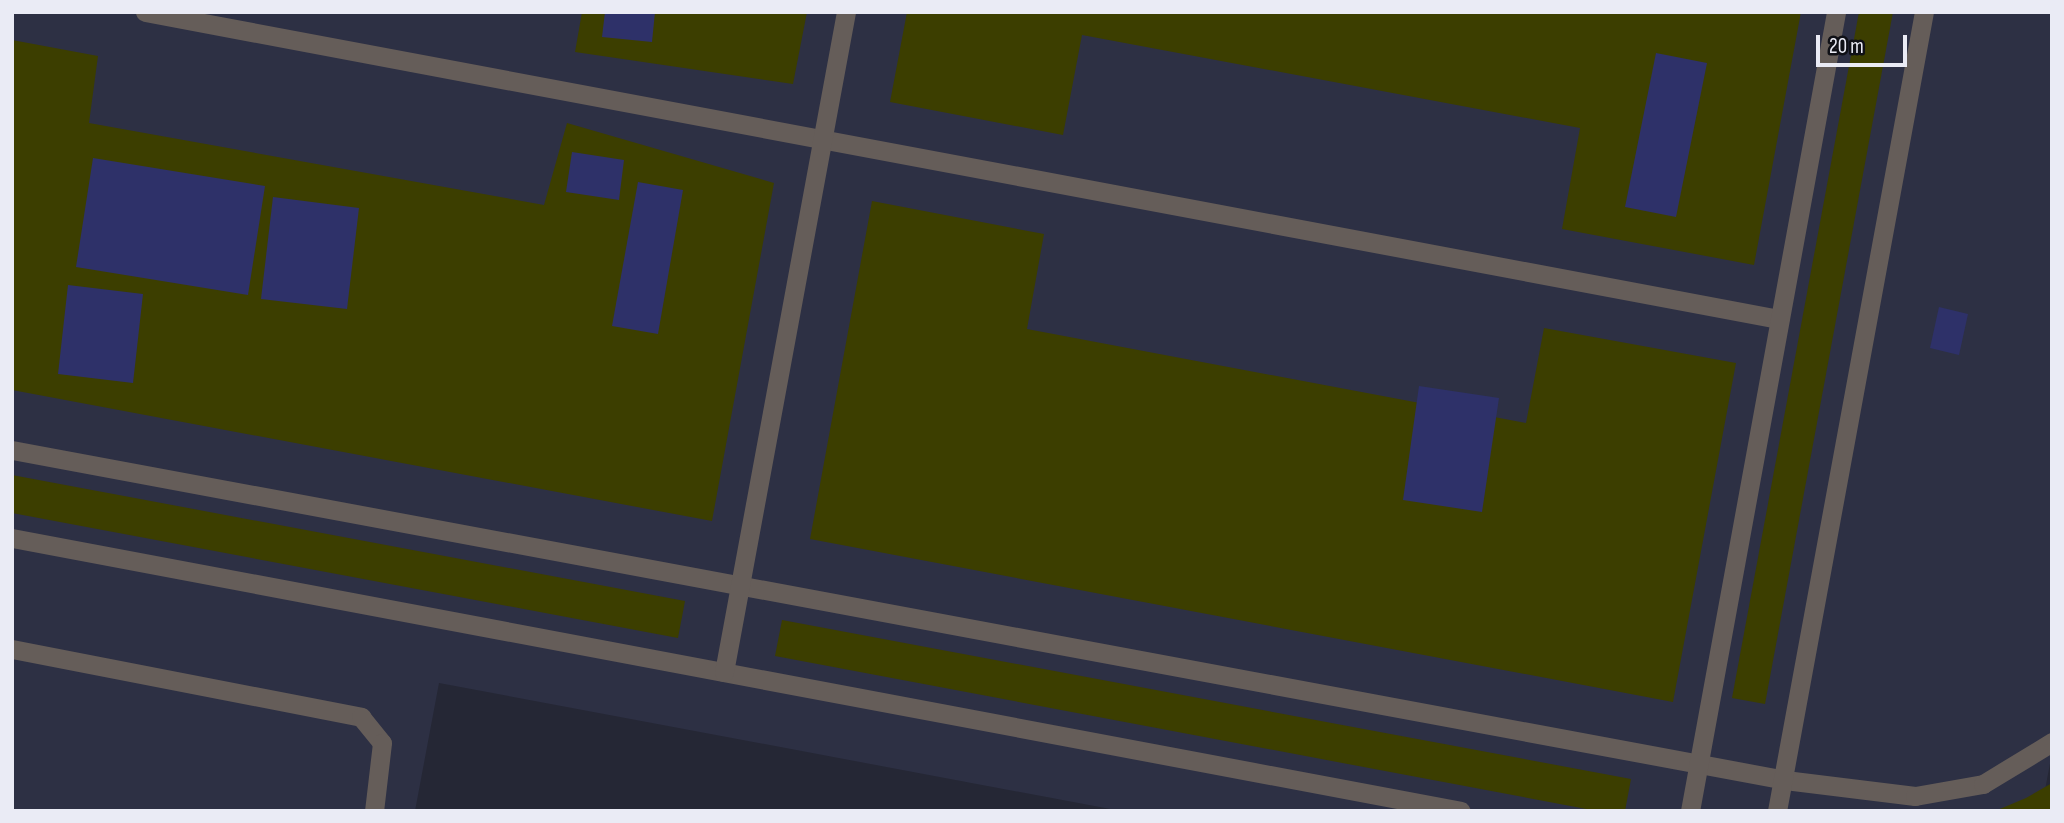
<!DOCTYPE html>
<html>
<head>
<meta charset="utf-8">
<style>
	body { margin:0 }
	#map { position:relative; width:2064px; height:823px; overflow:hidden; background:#252735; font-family:"Sofia Sans Condensed",sans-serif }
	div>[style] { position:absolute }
	.built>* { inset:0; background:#2d3044 }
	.green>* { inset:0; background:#3c3e00 }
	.building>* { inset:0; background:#2e3169 }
	.minor>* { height:19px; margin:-9.5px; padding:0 9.5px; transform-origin:9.5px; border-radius:9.5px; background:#655d59 }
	span { translate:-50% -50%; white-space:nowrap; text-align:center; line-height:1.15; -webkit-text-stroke:7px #0f1016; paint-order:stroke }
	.frame { position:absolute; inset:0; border:14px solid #eaebf5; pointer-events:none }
	.scale { position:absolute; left:1816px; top:35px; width:91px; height:32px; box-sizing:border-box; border:4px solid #eaebf5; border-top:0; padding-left:9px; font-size:21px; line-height:24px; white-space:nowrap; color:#eaebf5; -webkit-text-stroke:5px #0f1016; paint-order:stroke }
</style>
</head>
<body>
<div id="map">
	<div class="built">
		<i style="clip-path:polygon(12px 12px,2052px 12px,2052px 753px,2041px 811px,1121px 811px,439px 683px,415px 811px,12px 811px)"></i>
	</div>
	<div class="green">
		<i style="clip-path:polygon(582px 12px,807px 12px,793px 84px,575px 52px)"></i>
		<i style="clip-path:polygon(907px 12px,1801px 12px,1754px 265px,1562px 229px,1580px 128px,1082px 35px,1063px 135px,890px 102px)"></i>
		<i style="clip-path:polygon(1859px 12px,1893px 12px,1765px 704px,1732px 698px)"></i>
		<i style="clip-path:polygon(12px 40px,98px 56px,89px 123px,544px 205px,567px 123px,774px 183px,712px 521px,12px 390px)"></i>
		<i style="clip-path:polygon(872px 201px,1044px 234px,1027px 329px,1526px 423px,1544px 328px,1736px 363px,1673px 702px,810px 539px)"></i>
		<i style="clip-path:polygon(12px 475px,685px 601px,678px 638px,12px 513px)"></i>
		<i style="clip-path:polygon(782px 620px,1631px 779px,1625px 811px,1597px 811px,775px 656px)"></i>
		<i style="clip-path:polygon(2052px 783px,2052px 811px,1995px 811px,2026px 798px)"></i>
	</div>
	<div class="building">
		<i style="clip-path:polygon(605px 12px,655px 12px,652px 42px,602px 37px)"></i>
		<i style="clip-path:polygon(1656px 53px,1707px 63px,1676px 217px,1625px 207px)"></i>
		<i style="clip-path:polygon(572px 152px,624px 160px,619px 200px,566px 192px)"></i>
		<i style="clip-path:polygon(93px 158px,265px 186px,248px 295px,76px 267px)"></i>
		<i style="clip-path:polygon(638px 182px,683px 190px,658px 334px,612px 326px)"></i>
		<i style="clip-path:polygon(273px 197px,359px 208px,347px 309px,261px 299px)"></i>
		<i style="clip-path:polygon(68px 285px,143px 294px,133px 383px,58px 374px)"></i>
		<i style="clip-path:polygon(1939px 307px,1968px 314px,1959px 355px,1930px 348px)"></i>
		<i style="clip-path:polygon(1419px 386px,1499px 398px,1482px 512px,1403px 500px)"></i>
	</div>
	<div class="minor">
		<i style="left:145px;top:12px;width:1663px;rotate:10.64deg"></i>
		<i style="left:12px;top:450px;width:1803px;rotate:10.54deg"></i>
		<i style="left:1785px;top:780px;width:131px;rotate:7deg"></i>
		<i style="left:1915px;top:796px;width:69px;rotate:-10deg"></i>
		<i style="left:1983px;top:784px;width:81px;rotate:-31.3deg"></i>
		<i style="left:12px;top:538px;width:1474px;rotate:10.67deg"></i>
		<i style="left:12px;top:649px;width:356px;rotate:11deg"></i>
		<i style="left:361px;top:717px;width:33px;rotate:51deg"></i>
		<i style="left:382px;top:743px;width:68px;rotate:96.7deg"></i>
		<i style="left:724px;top:672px;width:671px;rotate:-79.53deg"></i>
		<i style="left:1690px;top:811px;width:812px;rotate:-79.64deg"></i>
		<i style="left:1777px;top:811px;width:812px;rotate:-79.58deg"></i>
	</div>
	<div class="frame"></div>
	<div class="scale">20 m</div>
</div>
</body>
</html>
